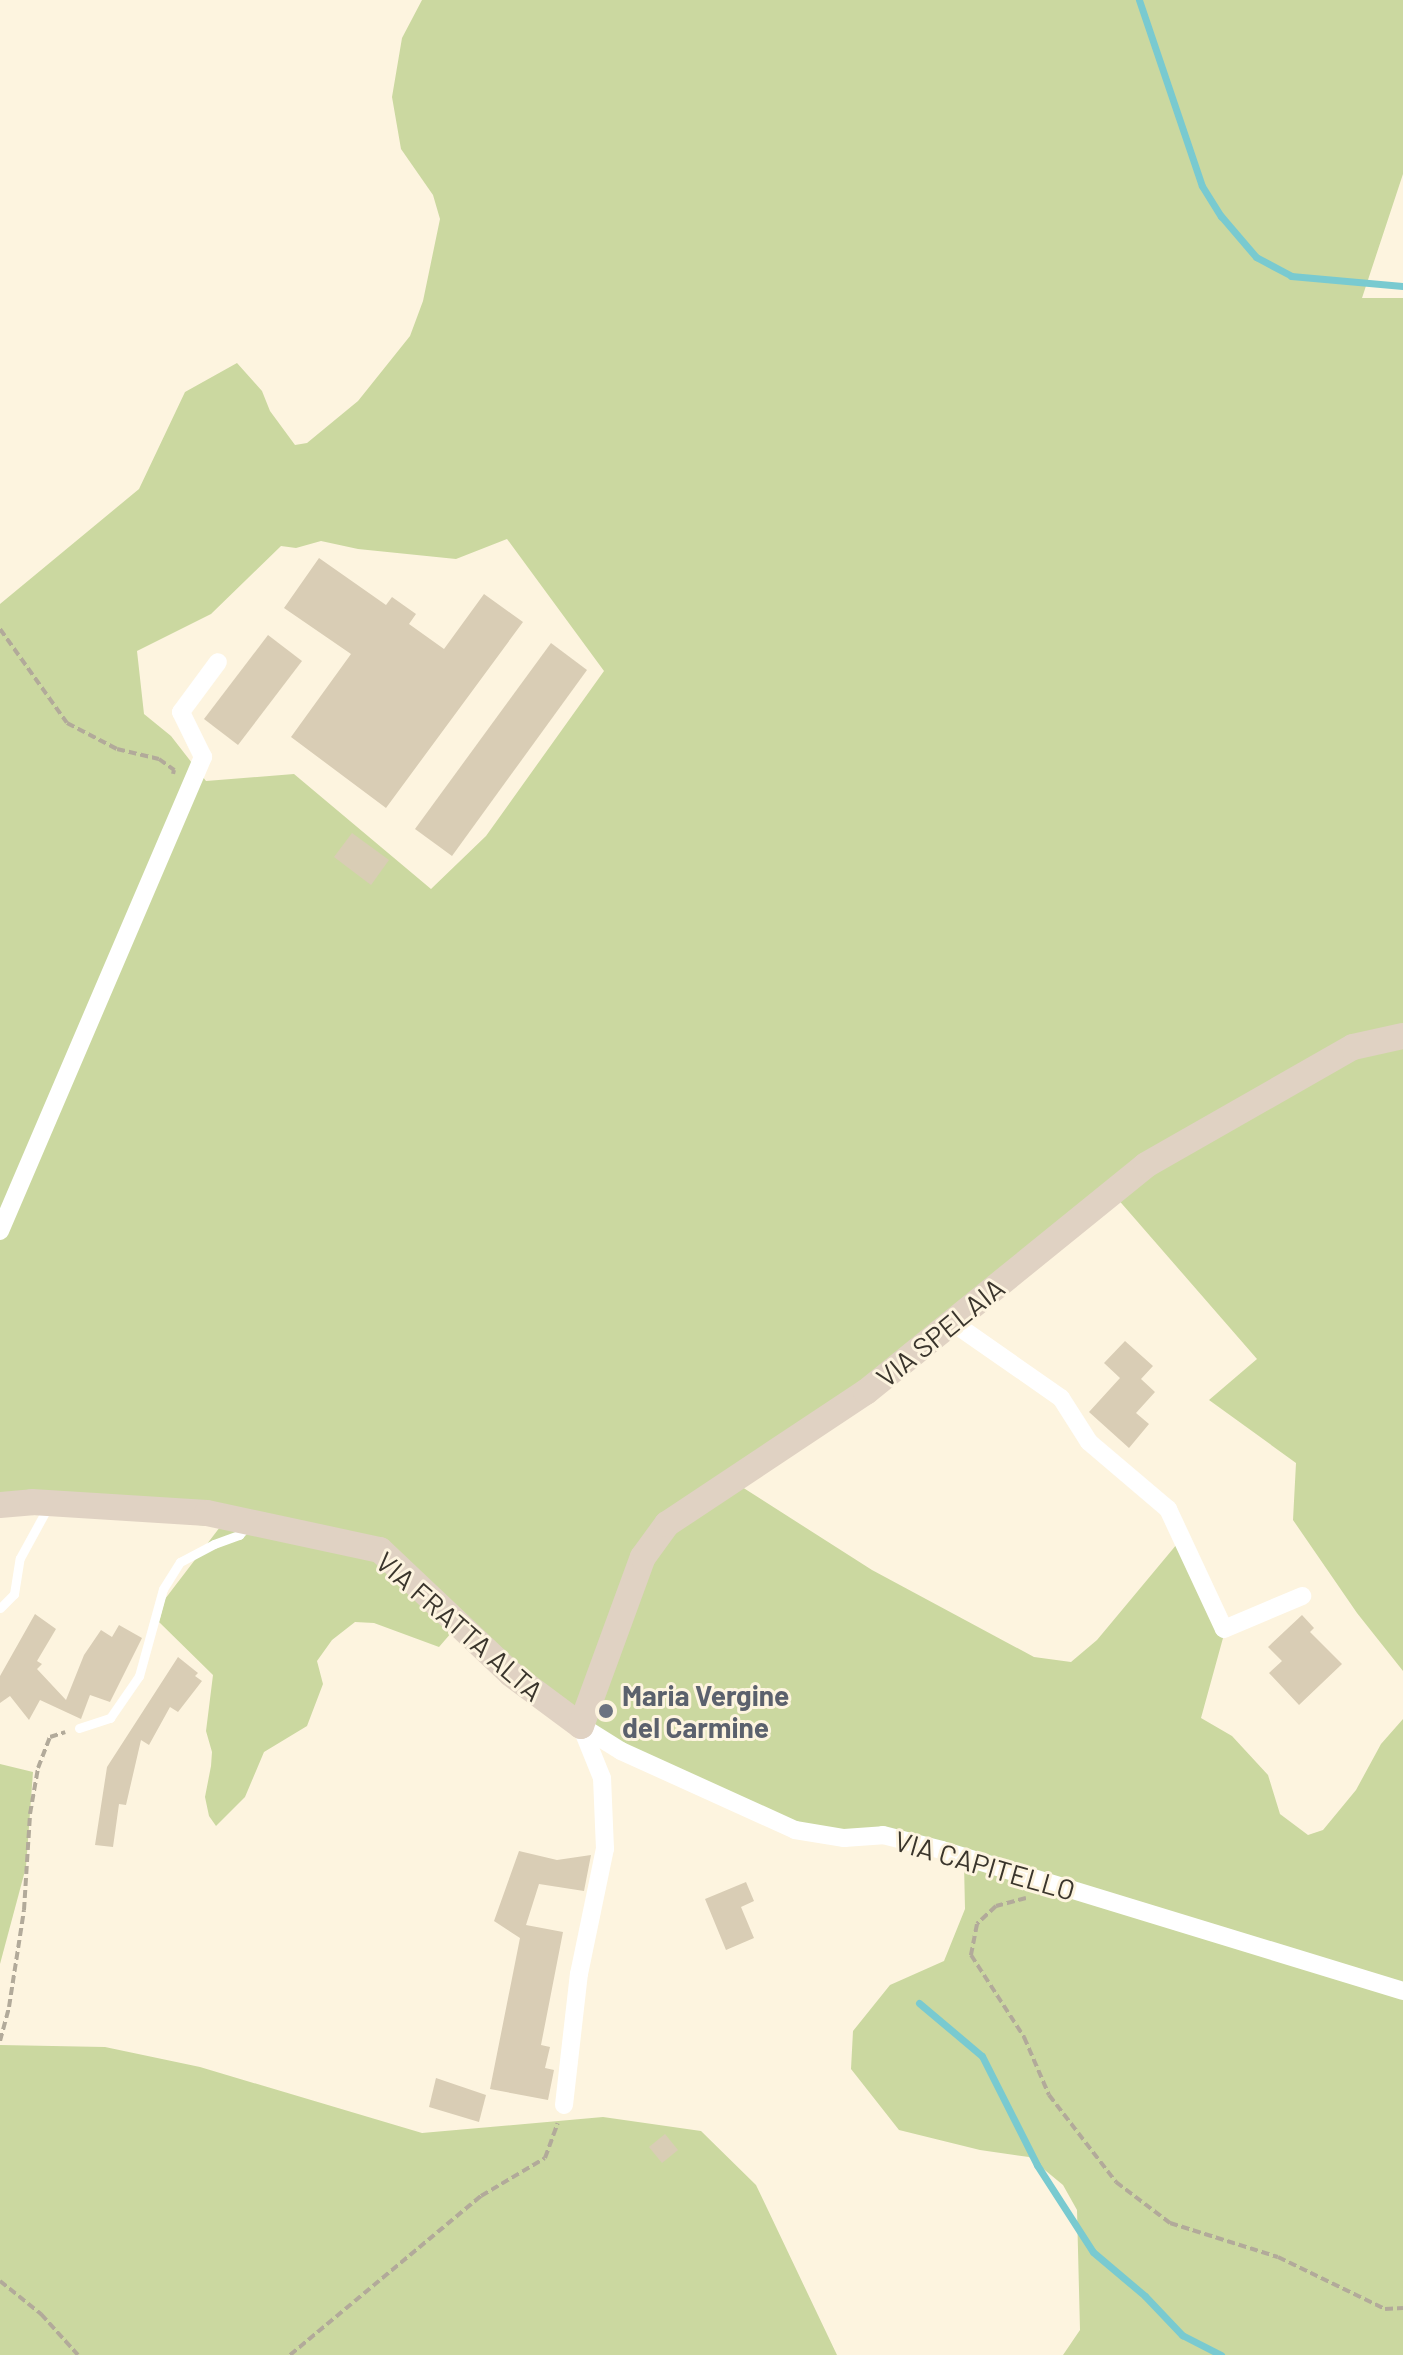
<!DOCTYPE html>
<html>
<head>
<meta charset="utf-8">
<style>
	body { margin:0 }
	#map { position:relative; width:1403px; height:2355px; overflow:hidden; background:#fdf4df; font-family:Barlow,sans-serif }
	div>[style] { position:absolute }
	.green>* { inset:0; background:#cbd8a0 }
	.stream>* { height:7px; margin:-3.5px; padding:0 3.5px; transform-origin:3.5px; border-radius:3.5px; background:#79cad0 }
	.building>* { inset:0; background:#d9cdb5 }
	.path>* { height:4px; margin-top:-2px; transform-origin:0; background:repeating-linear-gradient(90deg,#b2aa9a 0 8px,transparent 0 12px) }
	.lane>* { height:9px; margin:-4.5px; padding:0 4.5px; transform-origin:4.5px; border-radius:4.5px; background:#fff }
	.street>* { height:18px; margin:-9px; padding:0 9px; transform-origin:9px; border-radius:9px; background:#fff }
	.secondary>* { height:26px; margin:-13px; padding:0 13px; transform-origin:13px; border-radius:13px; background:#e0d2c3 }
	.dots>* { width:22px; height:22px; translate:-50% -50%; box-sizing:border-box; border:4px solid #fdf4df; border-radius:50% }
	span { translate:-50% -50%; white-space:nowrap; text-align:center; line-height:1.15; -webkit-text-stroke:6px #fdf4df; paint-order:stroke }
	.street-label { font-size:28px; color:#3a352c }
	.worship-label { font-size:28px; color:#5b616d; font-weight:700 }
	.left { translate:0 -50%; text-align:left }
</style>
</head>
<body>
<div id="map">
	<div class="green">
		<i style="clip-path:polygon(evenodd,422px 0,1403px 0,1403px 174px,1362px 298px,1403px 298px,1403px 1671px,1357px 1613px,1293px 1520px,1296px 1463px,1209px 1400px,1257px 1359px,1116px 1197px,731px 1480px,872px 1570px,1034px 1657px,1071px 1662px,1097px 1640px,1182px 1538px,1223px 1638px,1201px 1718px,1232px 1736px,1268px 1775px,1280px 1814px,1308px 1835px,1323px 1830px,1356px 1790px,1381px 1744px,1403px 1719px,1403px 2355px,1063px 2355px,1080px 2330px,1077px 2210px,1063px 2185px,1029px 2157px,980px 2150px,899px 2130px,851px 2069px,853px 2031px,890px 1985px,944px 1961px,965px 1909px,964px 1864px,898px 1836px,799px 1830px,578px 1724px,458px 1625px,439px 1647px,374px 1623px,355px 1622px,332px 1640px,317px 1661px,323px 1684px,307px 1726px,264px 1752px,245px 1797px,216px 1826px,209px 1816px,205px 1797px,211px 1766px,212px 1752px,206px 1731px,213px 1675px,159px 1622px,165px 1599px,220px 1527px,0 1507px,0 604px,139px 489px,185px 392px,237px 363px,262px 391px,270px 411px,295px 445px,307px 443px,358px 401px,410px 336px,423px 301px,440px 219px,433px 195px,401px 149px,392px 97px,402px 38px,422px 0,507px 539px,604px 671px,486px 836px,431px 889px,294px 774px,206px 781px,171px 736px,144px 714px,137px 651px,211px 614px,281px 546px,296px 548px,321px 541px,358px 549px,456px 559px,507px 539px)"></i>
		<i style="clip-path:polygon(0 1764px,33px 1772px,26px 1867px,0 1964px)"></i>
		<i style="clip-path:polygon(0 2045px,105px 2047px,200px 2067px,422px 2133px,603px 2117px,701px 2131px,756px 2185px,837px 2355px,0 2355px)"></i>
	</div>
	<div class="stream">
		<i style="left:1139px;top:0;width:196px;rotate:71.3deg"></i>
		<i style="left:1202px;top:186px;width:36px;rotate:58deg"></i>
		<i style="left:1221px;top:216px;width:54px;rotate:49.5deg"></i>
		<i style="left:1256px;top:257px;width:40px;rotate:28deg"></i>
		<i style="left:1291px;top:276px;width:112px;rotate:5.1deg"></i>
		<i style="left:919px;top:2003px;width:82px;rotate:40.1deg"></i>
		<i style="left:982px;top:2056px;width:122px;rotate:63.2deg"></i>
		<i style="left:1037px;top:2165px;width:103px;rotate:57.2deg"></i>
		<i style="left:1093px;top:2252px;width:68px;rotate:40.2deg"></i>
		<i style="left:1145px;top:2296px;width:54px;rotate:46.5deg"></i>
		<i style="left:1182px;top:2335px;width:44px;rotate:27.1deg"></i>
	</div>
	<div class="building">
		<i style="clip-path:polygon(319px 558px,386px 605px,392px 597px,416px 614px,409px 624px,444px 649px,484px 594px,523px 622px,386px 808px,291px 737px,351px 654px,284px 608px)"></i>
		<i style="clip-path:polygon(268px 635px,302px 661px,238px 745px,204px 719px)"></i>
		<i style="clip-path:polygon(551px 643px,587px 670px,452px 856px,415px 829px)"></i>
		<i style="clip-path:polygon(352px 833px,389px 860px,371px 885px,334px 857px)"></i>
		<i style="clip-path:polygon(1125px 1341px,1153px 1366px,1141px 1379px,1155px 1392px,1136px 1413px,1149px 1424px,1129px 1448px,1089px 1412px,1120px 1378px,1104px 1363px)"></i>
		<i style="clip-path:polygon(35px 1614px,56px 1629px,37px 1661px,42px 1664px,37px 1669px,66px 1700px,84px 1655px,101px 1630px,112px 1637px,119px 1625px,142px 1638px,110px 1702px,90px 1695px,81px 1719px,40px 1700px,29px 1720px,10px 1696px,0 1703px,0 1676px)"></i>
		<i style="clip-path:polygon(1302px 1615px,1314px 1628px,1310px 1632px,1342px 1664px,1299px 1705px,1269px 1673px,1282px 1661px,1268px 1647px)"></i>
		<i style="clip-path:polygon(178px 1657px,198px 1673px,195px 1676px,202px 1681px,178px 1712px,170px 1707px,149px 1745px,141px 1740px,126px 1805px,119px 1804px,113px 1847px,95px 1845px,107px 1767px)"></i>
		<i style="clip-path:polygon(519px 1851px,557px 1860px,591px 1855px,584px 1891px,539px 1884px,526px 1925px,563px 1932px,541px 2045px,550px 2047px,545px 2068px,554px 2070px,548px 2100px,490px 2089px,520px 1938px,494px 1921px)"></i>
		<i style="clip-path:polygon(746px 1882px,754px 1901px,741px 1907px,754px 1938px,726px 1950px,705px 1899px)"></i>
		<i style="clip-path:polygon(436px 2078px,486px 2095px,479px 2122px,429px 2107px)"></i>
		<i style="clip-path:polygon(665px 2134px,678px 2150px,662px 2163px,649px 2147px)"></i>
	</div>
	<div class="path">
		<i style="left:0;top:629px;width:115px;rotate:54.5deg"></i>
		<i style="left:67px;top:723px;width:56px;rotate:27.5deg"></i>
		<i style="left:117px;top:749px;width:43px;rotate:13.4deg"></i>
		<i style="left:159px;top:759px;width:19px;rotate:36deg"></i>
		<i style="left:174px;top:770px;width:4px;rotate:104deg"></i>
		<i style="left:1026px;top:1898px;width:31px;rotate:165deg"></i>
		<i style="left:996px;top:1906px;width:26px;rotate:137deg"></i>
		<i style="left:977px;top:1924px;width:32px;rotate:101deg"></i>
		<i style="left:971px;top:1955px;width:98px;rotate:57.1deg"></i>
		<i style="left:1024px;top:2037px;width:63px;rotate:66.7deg"></i>
		<i style="left:1049px;top:2095px;width:110px;rotate:52.4deg"></i>
		<i style="left:1116px;top:2182px;width:68px;rotate:37.2deg"></i>
		<i style="left:1170px;top:2223px;width:113px;rotate:17.5deg"></i>
		<i style="left:1278px;top:2257px;width:119px;rotate:25.9deg"></i>
		<i style="left:1385px;top:2309px;width:18px;rotate:-3deg"></i>
		<i style="left:0;top:2041px;width:35px;rotate:-75deg"></i>
		<i style="left:9px;top:2007px;width:98px;rotate:-81.2deg"></i>
		<i style="left:24px;top:1910px;width:96px;rotate:-86.4deg"></i>
		<i style="left:30px;top:1814px;width:47px;rotate:-80.1deg"></i>
		<i style="left:38px;top:1768px;width:33px;rotate:-69deg"></i>
		<i style="left:50px;top:1737px;width:16px;rotate:-18deg"></i>
		<i style="left:0;top:2281px;width:53px;rotate:38.8deg"></i>
		<i style="left:41px;top:2314px;width:55px;rotate:47.9deg"></i>
		<i style="left:290px;top:2355px;width:249px;rotate:-39.8deg"></i>
		<i style="left:481px;top:2196px;width:74px;rotate:-30.7deg"></i>
		<i style="left:545px;top:2158px;width:37px;rotate:-70deg"></i>
	</div>
	<div class="lane">
		<i style="left:0;top:1608px;width:20px;rotate:-45deg"></i>
		<i style="left:14px;top:1594px;width:36px;rotate:-81deg"></i>
		<i style="left:20px;top:1558px;width:60px;rotate:-61.3deg"></i>
		<i style="left:79px;top:1728px;width:33px;rotate:-18deg"></i>
		<i style="left:110px;top:1718px;width:51px;rotate:-55.4deg"></i>
		<i style="left:139px;top:1676px;width:90px;rotate:-74.6deg"></i>
		<i style="left:163px;top:1589px;width:32px;rotate:-58deg"></i>
		<i style="left:180px;top:1562px;width:38px;rotate:-28deg"></i>
		<i style="left:214px;top:1544px;width:27px;rotate:-20deg"></i>
		<i style="left:239px;top:1535px;width:13px;rotate:-48deg"></i>
	</div>
	<div class="street">
		<i style="left:0;top:1231px;width:516px;rotate:-66.82deg"></i>
		<i style="left:203px;top:757px;width:50px;rotate:-116.1deg"></i>
		<i style="left:181px;top:712px;width:62px;rotate:-53.5deg"></i>
		<i style="left:952px;top:1322px;width:133px;rotate:34.9deg"></i>
		<i style="left:1061px;top:1398px;width:52px;rotate:57.5deg"></i>
		<i style="left:1089px;top:1442px;width:104px;rotate:40.3deg"></i>
		<i style="left:1168px;top:1509px;width:132px;rotate:65deg"></i>
		<i style="left:1224px;top:1629px;width:85px;rotate:-22.9deg"></i>
		<i style="left:581px;top:1726px;width:47px;rotate:32deg"></i>
		<i style="left:621px;top:1751px;width:191px;rotate:24.4deg"></i>
		<i style="left:795px;top:1830px;width:50px;rotate:9.3deg"></i>
		<i style="left:844px;top:1838px;width:39px;rotate:-4deg"></i>
		<i style="left:883px;top:1835px;width:61px;rotate:14.3deg"></i>
		<i style="left:942px;top:1850px;width:482px;rotate:17deg"></i>
		<i style="left:564px;top:2105px;width:132px;rotate:-83.5deg"></i>
		<i style="left:579px;top:1974px;width:128px;rotate:-78.3deg"></i>
		<i style="left:605px;top:1849px;width:71px;rotate:-92.4deg"></i>
		<i style="left:602px;top:1778px;width:56px;rotate:-112deg"></i>
	</div>
	<div class="secondary">
		<i style="left:0;top:1505px;width:32px;rotate:-5deg"></i>
		<i style="left:32px;top:1502px;width:175px;rotate:3.6deg"></i>
		<i style="left:207px;top:1513px;width:177px;rotate:12.1deg"></i>
		<i style="left:380px;top:1550px;width:180px;rotate:43.4deg"></i>
		<i style="left:511px;top:1674px;width:87px;rotate:36.6deg"></i>
		<i style="left:581px;top:1726px;width:180px;rotate:-69.9deg"></i>
		<i style="left:643px;top:1557px;width:41px;rotate:-54deg"></i>
		<i style="left:667px;top:1524px;width:239px;rotate:-33.6deg"></i>
		<i style="left:866px;top:1392px;width:360px;rotate:-39deg"></i>
		<i style="left:1146px;top:1165px;width:238px;rotate:-29.7deg"></i>
		<i style="left:1353px;top:1047px;width:51px;rotate:-12.4deg"></i>
	</div>
	<div class="dots">
		<i style="left:606px;top:1711px;background:#6b7280"></i>
	</div>
	<div class="street-label">
		<span style="left:940px;top:1332px;rotate:-39deg">VIA SPELAIA</span>
		<span style="left:460px;top:1626px;rotate:41deg">VIA FRATTA ALTA</span>
		<span style="left:985px;top:1865px;rotate:16deg">VIA CAPITELLO</span>
	</div>
	<div class="worship-label">
		<span class="left" style="left:622px;top:1711px">Maria Vergine<br>del Carmine</span>
	</div>
</div>
</body>
</html>
